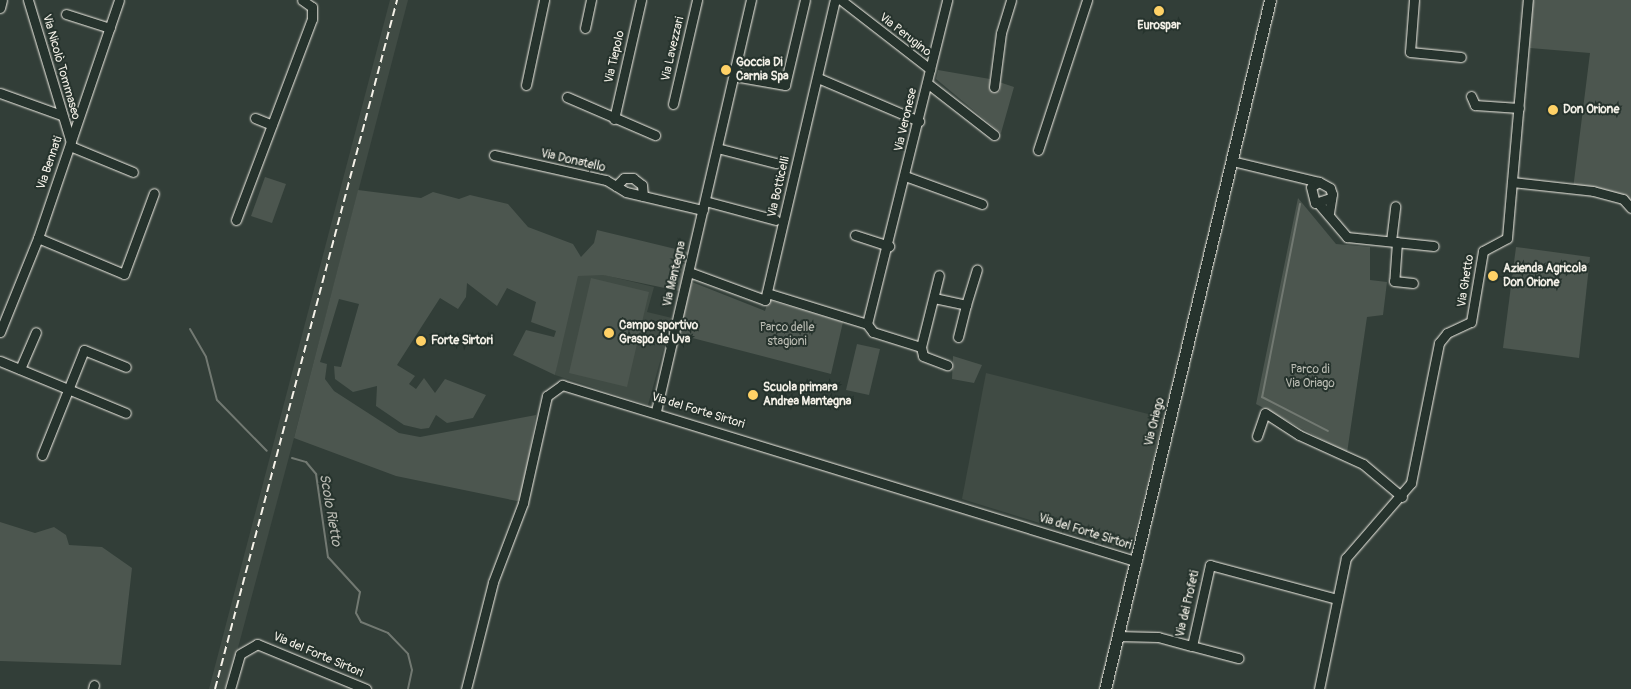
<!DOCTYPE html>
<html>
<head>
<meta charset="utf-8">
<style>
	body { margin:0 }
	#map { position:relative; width:1631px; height:689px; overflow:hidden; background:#323e38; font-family:Pangolin,sans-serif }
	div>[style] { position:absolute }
	.built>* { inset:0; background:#404b44 }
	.green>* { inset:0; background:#4c564f }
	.stream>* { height:2px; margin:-1px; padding:0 1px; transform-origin:1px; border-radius:1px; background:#727972 }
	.roads { filter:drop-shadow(0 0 1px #f4f1e8) drop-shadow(0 0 1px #f4f1e8) }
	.street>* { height:9px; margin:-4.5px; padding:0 4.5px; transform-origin:4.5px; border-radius:4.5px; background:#26332d }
	.secondary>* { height:11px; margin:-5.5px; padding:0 5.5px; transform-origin:5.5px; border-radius:5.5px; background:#26332d }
	.rail>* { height:2px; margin-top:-1px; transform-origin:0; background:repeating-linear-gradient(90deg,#f4f1e8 0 8px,transparent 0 12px) }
	.dots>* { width:14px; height:14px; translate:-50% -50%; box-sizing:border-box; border:2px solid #26332d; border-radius:50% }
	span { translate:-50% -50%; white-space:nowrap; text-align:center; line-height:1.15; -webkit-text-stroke:4px #26332d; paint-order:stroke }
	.poi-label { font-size:12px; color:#f4f1e8; font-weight:700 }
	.left { translate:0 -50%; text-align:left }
	.street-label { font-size:12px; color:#f4f1e8 }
	.park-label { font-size:12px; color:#b9bbb2 }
	.water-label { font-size:14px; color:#babbb3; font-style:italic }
</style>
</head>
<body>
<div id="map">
	<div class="built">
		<i style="clip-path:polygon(390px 0,408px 0,294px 438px,227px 689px,209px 689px)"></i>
		<i style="clip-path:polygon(588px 271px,654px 287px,647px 312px,672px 318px,648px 405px,555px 375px,571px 286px,577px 273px)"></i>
		<i style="clip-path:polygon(986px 373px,1164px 418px,1130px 551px,962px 499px)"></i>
	</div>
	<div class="green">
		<i style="clip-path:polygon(1532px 0,1631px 0,1631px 203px,1573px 189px,1590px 53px,1530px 48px)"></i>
		<i style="clip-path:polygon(938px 70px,990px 79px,993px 93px,1000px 91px,999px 82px,1014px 87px,1001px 133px,936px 79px)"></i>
		<i style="clip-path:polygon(265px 177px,286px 184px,272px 223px,251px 216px)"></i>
		<i style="clip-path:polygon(358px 190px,421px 198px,433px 192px,459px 199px,470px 195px,508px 204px,528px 227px,573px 244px,581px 257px,594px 243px,597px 230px,688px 252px,679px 291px,603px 275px,578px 276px,555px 375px,513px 355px,526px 330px,554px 337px,556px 331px,531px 322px,536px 302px,507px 288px,497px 306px,467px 283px,466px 297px,458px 309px,440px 298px,397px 365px,415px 376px,409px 384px,416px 389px,424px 378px,435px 393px,445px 379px,486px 395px,473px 418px,447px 423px,436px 415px,429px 428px,421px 429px,404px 425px,376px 406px,377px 386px,353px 392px,335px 379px,334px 366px,341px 367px,359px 304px,339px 299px,320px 362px,327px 364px,325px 379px,334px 391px,399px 433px,420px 437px,536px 415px,522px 498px,517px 501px,396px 476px,294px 438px)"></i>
		<i style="clip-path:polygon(1298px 198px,1336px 244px,1370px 247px,1370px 280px,1387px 282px,1383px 315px,1367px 317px,1347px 453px,1256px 404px)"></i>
		<i style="clip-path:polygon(1516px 247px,1590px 257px,1579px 358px,1503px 348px)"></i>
		<i style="clip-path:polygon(591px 278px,649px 292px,627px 387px,569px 373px)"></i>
		<i style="clip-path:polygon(692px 282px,765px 311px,768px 300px,843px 322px,831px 374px,677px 334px)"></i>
		<i style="clip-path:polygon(857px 344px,880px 349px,869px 395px,846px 390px)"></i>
		<i style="clip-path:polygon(953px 356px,982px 365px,974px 383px,952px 379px)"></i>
		<i style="clip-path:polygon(0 522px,35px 533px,54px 527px,66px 535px,69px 545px,102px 547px,132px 568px,121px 665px,0 661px)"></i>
	</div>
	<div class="stream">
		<i style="left:1300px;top:204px;width:197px;rotate:101.1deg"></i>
		<i style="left:1262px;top:397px;width:74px;rotate:27.3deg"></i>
		<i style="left:190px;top:329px;width:32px;rotate:60deg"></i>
		<i style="left:206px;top:357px;width:44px;rotate:75.7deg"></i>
		<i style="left:217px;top:400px;width:71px;rotate:45.6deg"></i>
		<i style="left:292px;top:458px;width:15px;rotate:16deg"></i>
		<i style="left:306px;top:462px;width:16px;rotate:50deg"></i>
		<i style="left:316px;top:474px;width:84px;rotate:81.8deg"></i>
		<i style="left:328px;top:557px;width:47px;rotate:47.6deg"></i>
		<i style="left:360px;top:592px;width:21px;rotate:101deg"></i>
		<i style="left:356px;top:613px;width:10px;rotate:61deg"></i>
		<i style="left:361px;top:622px;width:29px;rotate:22deg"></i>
		<i style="left:388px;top:633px;width:29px;rotate:46deg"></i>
		<i style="left:408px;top:654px;width:16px;rotate:76deg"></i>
		<i style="left:412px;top:670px;width:19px;rotate:102deg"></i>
	</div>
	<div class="roads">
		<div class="street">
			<i style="left:28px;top:0;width:148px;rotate:73.2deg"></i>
			<i style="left:841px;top:0;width:113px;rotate:37.8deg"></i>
			<i style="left:1414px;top:0;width:52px;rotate:94.4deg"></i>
			<i style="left:1410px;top:52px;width:51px;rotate:5.6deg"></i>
			<i style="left:0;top:8px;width:8px;rotate:-76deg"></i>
			<i style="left:66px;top:14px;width:46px;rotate:17.7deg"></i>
			<i style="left:585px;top:28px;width:29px;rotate:-78deg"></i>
			<i style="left:734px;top:76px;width:52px;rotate:10deg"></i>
			<i style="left:785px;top:85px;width:87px;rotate:-76.8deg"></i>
			<i style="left:818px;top:78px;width:110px;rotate:23.1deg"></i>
			<i style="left:927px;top:83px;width:85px;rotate:37.8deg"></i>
			<i style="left:526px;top:85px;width:87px;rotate:-78deg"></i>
			<i style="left:994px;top:87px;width:54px;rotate:-82.6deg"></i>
			<i style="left:1001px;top:33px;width:34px;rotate:-73deg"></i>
			<i style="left:0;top:93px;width:65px;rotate:19.8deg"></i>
			<i style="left:1471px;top:96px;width:10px;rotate:66deg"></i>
			<i style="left:1475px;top:105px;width:44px;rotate:3.9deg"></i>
			<i style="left:567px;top:97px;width:96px;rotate:23.4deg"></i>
			<i style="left:673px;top:104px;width:107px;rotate:-77deg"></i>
			<i style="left:255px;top:118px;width:18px;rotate:22deg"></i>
			<i style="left:614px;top:119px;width:122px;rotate:-77.2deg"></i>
			<i style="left:70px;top:146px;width:68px;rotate:22.4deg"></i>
			<i style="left:717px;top:148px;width:61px;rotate:14.3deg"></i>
			<i style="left:1038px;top:150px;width:158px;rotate:-71.9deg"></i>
			<i style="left:494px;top:155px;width:115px;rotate:12.6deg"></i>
			<i style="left:606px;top:180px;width:23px;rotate:31deg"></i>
			<i style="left:626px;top:192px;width:79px;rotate:13.2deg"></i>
			<i style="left:1232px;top:161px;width:89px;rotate:13.6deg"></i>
			<i style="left:905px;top:176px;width:82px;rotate:20deg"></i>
			<i style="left:1512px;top:182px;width:81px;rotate:6.3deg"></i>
			<i style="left:1593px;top:191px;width:31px;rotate:15deg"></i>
			<i style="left:1623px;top:199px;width:12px;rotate:48deg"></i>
			<i style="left:616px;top:186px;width:11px;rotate:-45deg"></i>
			<i style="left:624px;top:178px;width:9px"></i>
			<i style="left:633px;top:178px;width:11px;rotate:38deg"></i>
			<i style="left:642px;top:185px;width:11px;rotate:85deg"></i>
			<i style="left:705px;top:201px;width:73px;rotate:15deg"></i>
			<i style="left:1318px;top:203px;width:45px;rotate:49.5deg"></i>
			<i style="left:1347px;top:237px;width:87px;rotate:5.9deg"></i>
			<i style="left:1329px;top:213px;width:19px;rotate:-81deg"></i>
			<i style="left:1332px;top:194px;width:6px;rotate:-108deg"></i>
			<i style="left:1330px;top:188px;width:13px;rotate:-151deg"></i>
			<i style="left:1319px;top:182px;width:9px;rotate:148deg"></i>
			<i style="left:1311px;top:187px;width:16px;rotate:76deg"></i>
			<i style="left:1315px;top:203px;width:16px;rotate:-18deg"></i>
			<i style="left:236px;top:220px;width:215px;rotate:-69.3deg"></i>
			<i style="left:312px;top:19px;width:12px;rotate:-90deg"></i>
			<i style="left:312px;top:7px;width:12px;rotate:-145deg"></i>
			<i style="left:855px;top:235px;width:36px;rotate:18deg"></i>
			<i style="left:38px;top:238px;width:93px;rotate:22.7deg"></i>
			<i style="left:124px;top:274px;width:86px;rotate:-69.7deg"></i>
			<i style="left:1391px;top:241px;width:35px;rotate:-83deg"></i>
			<i style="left:1397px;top:242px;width:39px;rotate:94deg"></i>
			<i style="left:1394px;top:281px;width:19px;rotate:6deg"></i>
			<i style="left:689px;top:272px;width:81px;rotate:20.2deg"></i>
			<i style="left:765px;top:300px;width:308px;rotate:-76.9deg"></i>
			<i style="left:767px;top:293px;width:105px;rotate:17.2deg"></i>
			<i style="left:934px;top:298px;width:33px;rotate:12deg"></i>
			<i style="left:966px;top:305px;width:33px;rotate:104deg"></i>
			<i style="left:966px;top:305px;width:37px;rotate:-73deg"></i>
			<i style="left:867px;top:324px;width:334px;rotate:-76.1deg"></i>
			<i style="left:867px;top:324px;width:10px;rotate:53deg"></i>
			<i style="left:873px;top:332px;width:50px;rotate:17.4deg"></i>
			<i style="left:921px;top:347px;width:74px;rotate:-76deg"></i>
			<i style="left:0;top:332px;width:101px;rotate:-68deg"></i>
			<i style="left:38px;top:238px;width:251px;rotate:-71.2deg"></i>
			<i style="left:921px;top:347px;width:9px;rotate:77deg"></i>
			<i style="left:923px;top:356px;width:26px;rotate:21deg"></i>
			<i style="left:0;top:361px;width:136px;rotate:22.4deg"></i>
			<i style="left:20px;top:369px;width:40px;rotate:-66.6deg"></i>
			<i style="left:656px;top:411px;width:422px;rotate:-77deg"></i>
			<i style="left:1257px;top:436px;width:24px;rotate:-71deg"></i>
			<i style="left:1265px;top:413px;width:40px;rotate:32.9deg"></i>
			<i style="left:1299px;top:435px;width:70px;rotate:24.4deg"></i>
			<i style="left:1363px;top:464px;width:51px;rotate:40.2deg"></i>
			<i style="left:42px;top:455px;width:113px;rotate:-68.2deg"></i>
			<i style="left:84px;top:350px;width:45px;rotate:22deg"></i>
			<i style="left:1117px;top:636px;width:41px;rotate:1.4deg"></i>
			<i style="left:1158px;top:637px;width:35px;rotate:15deg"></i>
			<i style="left:1192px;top:646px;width:83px;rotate:-77.5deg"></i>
			<i style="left:1210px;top:565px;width:131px;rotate:15deg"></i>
			<i style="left:1192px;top:646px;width:48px;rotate:14.6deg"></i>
			<i style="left:93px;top:689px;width:4px;rotate:-76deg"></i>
			<i style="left:230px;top:689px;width:36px;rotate:-74deg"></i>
			<i style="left:240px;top:654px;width:20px;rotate:-30deg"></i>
			<i style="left:257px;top:644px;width:118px;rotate:22.4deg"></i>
			<i style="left:466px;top:689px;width:110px;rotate:-75.8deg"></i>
			<i style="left:493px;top:582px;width:85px;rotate:-69.2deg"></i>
			<i style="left:523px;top:503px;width:110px;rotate:-77.4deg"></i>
			<i style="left:547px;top:396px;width:19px;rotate:-36deg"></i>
			<i style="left:562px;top:385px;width:599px;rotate:17.07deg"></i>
			<i style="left:1319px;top:689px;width:134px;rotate:-78.4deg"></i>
			<i style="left:1346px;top:558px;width:99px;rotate:-49.1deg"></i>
			<i style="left:1411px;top:483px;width:143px;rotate:-78.7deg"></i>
			<i style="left:1439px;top:343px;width:13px;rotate:-51deg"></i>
			<i style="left:1447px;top:333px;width:26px;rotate:-25deg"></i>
			<i style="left:1471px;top:322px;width:72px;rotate:-80.4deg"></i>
			<i style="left:1483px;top:251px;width:27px;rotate:-28deg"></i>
			<i style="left:1507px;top:238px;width:239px;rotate:-85deg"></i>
		</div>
		<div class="secondary">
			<i style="left:1105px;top:689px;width:708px;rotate:-76.53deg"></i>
		</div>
	</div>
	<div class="rail">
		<i style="left:215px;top:689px;width:713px;rotate:-75.2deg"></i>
	</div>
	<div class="dots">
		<i style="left:1159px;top:11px;background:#ffd166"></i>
		<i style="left:726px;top:70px;background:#ffd166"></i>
		<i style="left:1553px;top:110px;background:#ffd166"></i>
		<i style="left:1493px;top:276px;background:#ffd166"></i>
		<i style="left:609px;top:333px;background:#ffd166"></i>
		<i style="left:421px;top:341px;background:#ffd166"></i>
		<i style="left:753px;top:395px;background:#ffd166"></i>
	</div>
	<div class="poi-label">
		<span style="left:1159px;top:26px">Eurospar</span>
		<span class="left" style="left:736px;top:70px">Goccia Di<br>Carnia Spa</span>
		<span class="left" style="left:1563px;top:110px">Don Orione</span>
		<span class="left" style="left:1503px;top:276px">Azienda Agricola<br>Don Orione</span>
		<span class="left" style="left:619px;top:333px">Campo sportivo<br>Graspo de Uva</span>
		<span class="left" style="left:431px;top:341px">Forte Sirtori</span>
		<span class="left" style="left:763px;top:395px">Scuola primara<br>Andrea Mantegna</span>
	</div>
	<div class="street-label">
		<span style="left:905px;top:35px;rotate:38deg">Via Perugino</span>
		<span style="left:673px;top:49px;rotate:-77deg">Via Lavezzari</span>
		<span style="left:615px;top:57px;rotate:-77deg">Via Tiepolo</span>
		<span style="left:61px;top:67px;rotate:74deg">Via Nicolò Tommaseo</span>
		<span style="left:906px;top:120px;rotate:-77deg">Via Veronese</span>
		<span style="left:573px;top:161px;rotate:13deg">Via Donatello</span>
		<span style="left:50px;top:163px;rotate:-71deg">Via Bennati</span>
		<span style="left:779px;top:187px;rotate:-77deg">Via Botticelli</span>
		<span style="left:675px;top:274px;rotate:-77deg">Via Mantegna</span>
		<span style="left:1466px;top:281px;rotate:-81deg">Via Ghetto</span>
		<span style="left:698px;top:411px;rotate:17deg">Via del Forte Sirtori</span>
		<span style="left:1155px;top:422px;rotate:-76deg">Via Oriago</span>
		<span style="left:1085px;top:532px;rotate:17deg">Via del Forte Sirtori</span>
		<span style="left:1188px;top:604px;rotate:-77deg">Via dei Profeti</span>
		<span style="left:318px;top:655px;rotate:23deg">Via del Forte Sirtori</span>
	</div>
	<div class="park-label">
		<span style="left:787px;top:335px">Parco delle<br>stagioni</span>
		<span style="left:1310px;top:377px">Parco di<br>Via Oriago</span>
	</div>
	<div class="water-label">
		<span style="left:330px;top:510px;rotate:80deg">Scolo Rietto</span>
	</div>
</div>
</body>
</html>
